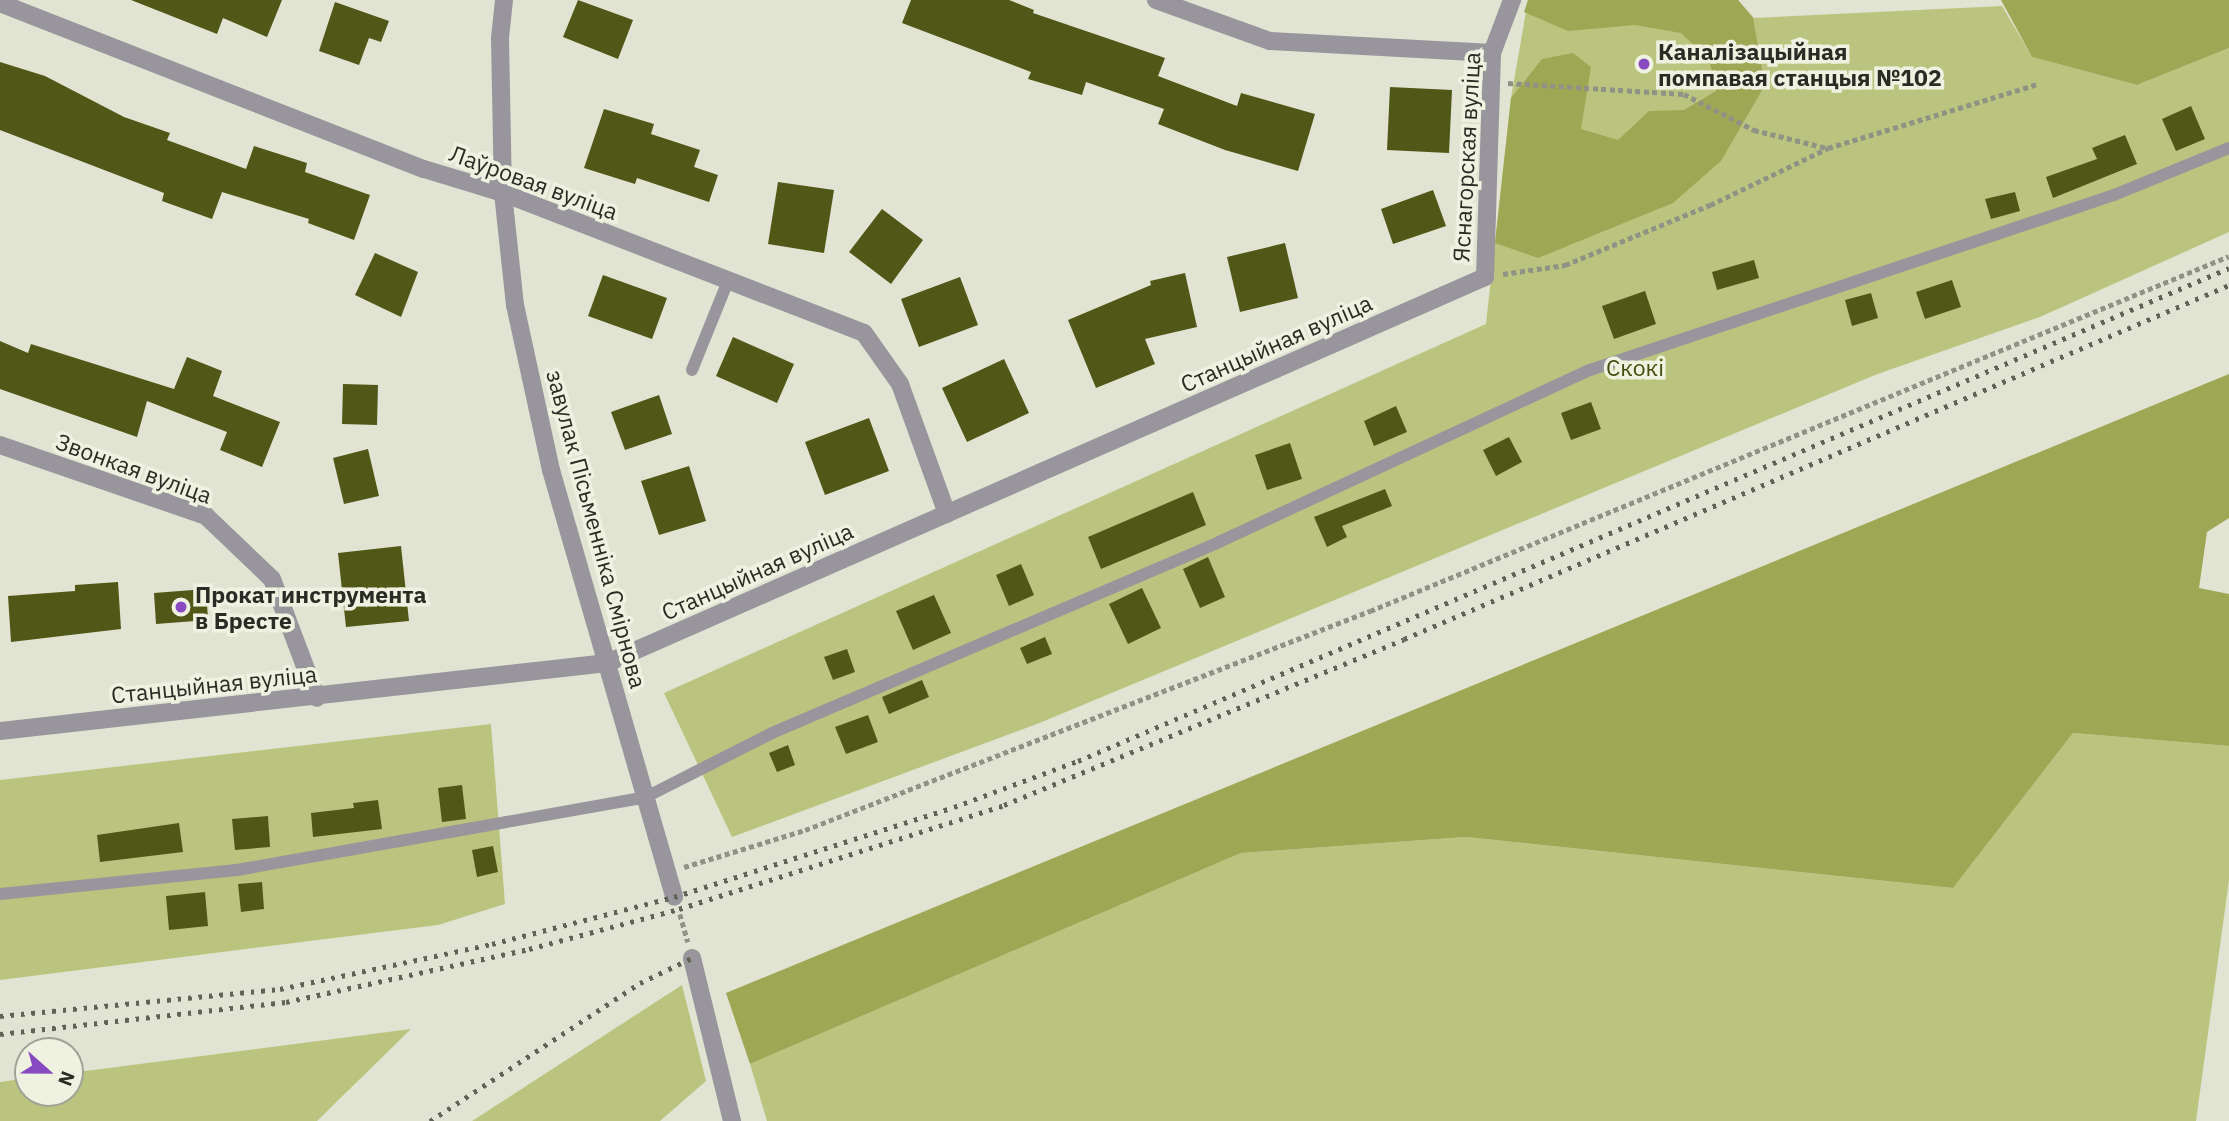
<!DOCTYPE html>
<html>
<head>
<meta charset="utf-8">
<style>
	body { margin:0 }
	#map { position:relative; width:2229px; height:1121px; overflow:hidden; background:#e2e4d3; font-family:"IBM Plex Sans",sans-serif }
	div>[style] { position:absolute }
	.green>* { inset:0; background:#bbc47f }
	.forest>* { inset:0; background:#9ea754 }
	.building>* { inset:0; background:#515716 }
	.path>* { height:4.5px; margin-top:-2.25px; transform-origin:0; background:repeating-linear-gradient(90deg,#909285 0 5px,transparent 0 8.5px) }
	.service>* { height:12px; margin:-6px; padding:0 6px; transform-origin:6px; border-radius:6px; background:#98959c }
	.minor>* { height:18px; margin:-9px; padding:0 9px; transform-origin:9px; border-radius:9px; background:#98959c }
	.rail>* { height:5px; margin-top:-2.5px; transform-origin:0; background:repeating-linear-gradient(90deg,#616359 0 3.5px,transparent 0 10.5px) }
	.dots>* { width:19px; height:19px; translate:-50% -50%; box-sizing:border-box; border:4px solid #eff2e0; border-radius:50% }
	span { translate:-50% -50%; white-space:nowrap; text-align:center; line-height:1.15; -webkit-text-stroke:7px #eff2e0; paint-order:stroke }
	.poi-label { font-size:23px; color:#2a2b24; font-weight:700 }
	.left { translate:0 -50%; text-align:left }
	.street-label { font-size:23px; color:#2a2b24 }
	.park-label { font-size:23px; color:#474d0e }
	.north { position:absolute; left:14px; top:1037px; width:70px; height:70px; box-sizing:border-box; background:#eff2e0; border:2px solid #a0a295; border-radius:50%; rotate:111deg; font-size:19px; font-weight:700; line-height:28px; text-align:center; color:#2a2b24 }
	.north::after { content:''; display:block; margin:auto; width:24px; height:32px; background:#884ac0; clip-path:polygon(50% 0,100% 100%,50% 72%,0 100%) }
</style>
</head>
<body>
<div id="map">
	<div class="green">
		<i style="clip-path:polygon(1528px 0,1738px 0,1754px 18px,2002px 6px,2032px 57px,2137px 85px,2229px 48px,2229px 232px,2040px 317px,1875px 375px,1037px 724px,732px 837px,664px 693px,1486px 324px,1511px 98px)"></i>
		<i style="clip-path:polygon(491px 724px,505px 904px,438px 925px,0 980px,0 780px)"></i>
		<i style="clip-path:polygon(2073px 733px,2229px 746px,2229px 880px,2196px 1121px,767px 1121px,750px 1064px,1241px 853px,1466px 837px,1953px 888px)"></i>
		<i style="clip-path:polygon(682px 985px,706px 1081px,660px 1121px,472px 1121px)"></i>
		<i style="clip-path:polygon(411px 1029px,317px 1121px,0 1121px,0 1082px,28px 1078px,28px 1093px,70px 1093px,70px 1073px)"></i>
	</div>
	<div class="forest">
		<i style="clip-path:polygon(1528px 0,1738px 0,1753px 18px,1765px 85px,1721px 161px,1673px 203px,1538px 258px,1495px 243px,1511px 98px,1542px 59px,1573px 53px,1591px 67px,1581px 129px,1618px 140px,1649px 111px,1684px 110px,1716px 91px,1709px 59px,1681px 33px,1635px 25px,1568px 31px,1524px 12px)"></i>
		<i style="clip-path:polygon(2001px 0,2229px 0,2229px 48px,2137px 85px,2032px 57px)"></i>
		<i style="clip-path:polygon(2229px 374px,2229px 518px,2207px 532px,2199px 588px,2229px 594px,2229px 746px,2073px 733px,1953px 888px,1466px 837px,1241px 853px,750px 1064px,726px 993px)"></i>
	</div>
	<div class="building">
		<i style="clip-path:polygon(131px 0,282px 0,267px 37px,223px 18px,217px 34px)"></i>
		<i style="clip-path:polygon(578px 0,633px 20px,618px 59px,563px 37px)"></i>
		<i style="clip-path:polygon(911px 0,1009px 0,1034px 10px,1033px 13px,1165px 58px,1158px 76px,1237px 106px,1241px 93px,1315px 114px,1298px 171px,1225px 150px,1158px 124px,1164px 109px,1086px 82px,1082px 95px,1028px 79px,1031px 72px,902px 23px)"></i>
		<i style="clip-path:polygon(335px 2px,389px 21px,381px 42px,369px 38px,359px 65px,319px 51px)"></i>
		<i style="clip-path:polygon(0 62px,45px 76px,124px 117px,170px 133px,167px 140px,246px 169px,254px 146px,307px 163px,305px 172px,370px 195px,354px 240px,308px 223px,309px 219px,222px 192px,212px 219px,162px 201px,164px 193px,0 130px)"></i>
		<i style="clip-path:polygon(1390px 87px,1452px 90px,1449px 153px,1387px 150px)"></i>
		<i style="clip-path:polygon(2191px 106px,2205px 139px,2176px 151px,2162px 119px)"></i>
		<i style="clip-path:polygon(604px 109px,654px 124px,651px 134px,700px 150px,694px 167px,718px 175px,709px 202px,637px 178px,635px 184px,584px 168px)"></i>
		<i style="clip-path:polygon(2125px 135px,2137px 164px,2053px 198px,2046px 177px,2097px 159px,2092px 148px)"></i>
		<i style="clip-path:polygon(778px 182px,834px 190px,824px 253px,768px 244px)"></i>
		<i style="clip-path:polygon(1433px 190px,1446px 226px,1393px 244px,1381px 209px)"></i>
		<i style="clip-path:polygon(2015px 192px,2020px 211px,1991px 219px,1985px 199px)"></i>
		<i style="clip-path:polygon(882px 209px,923px 240px,891px 284px,849px 252px)"></i>
		<i style="clip-path:polygon(1285px 243px,1298px 298px,1240px 312px,1227px 257px)"></i>
		<i style="clip-path:polygon(375px 253px,418px 272px,401px 317px,355px 295px)"></i>
		<i style="clip-path:polygon(1754px 260px,1759px 278px,1717px 290px,1712px 272px)"></i>
		<i style="clip-path:polygon(1185px 273px,1197px 327px,1145px 339px,1155px 364px,1096px 388px,1068px 320px,1151px 285px,1150px 281px)"></i>
		<i style="clip-path:polygon(603px 275px,667px 298px,652px 339px,588px 316px)"></i>
		<i style="clip-path:polygon(960px 277px,978px 325px,919px 347px,901px 299px)"></i>
		<i style="clip-path:polygon(1952px 280px,1961px 307px,1925px 319px,1916px 292px)"></i>
		<i style="clip-path:polygon(1645px 291px,1656px 324px,1614px 339px,1602px 306px)"></i>
		<i style="clip-path:polygon(1871px 293px,1878px 318px,1852px 326px,1845px 300px)"></i>
		<i style="clip-path:polygon(733px 337px,794px 364px,777px 403px,716px 376px)"></i>
		<i style="clip-path:polygon(0 341px,28px 353px,31px 344px,174px 389px,187px 357px,222px 371px,213px 396px,280px 422px,262px 467px,220px 450px,227px 432px,147px 401px,137px 437px,0 389px)"></i>
		<i style="clip-path:polygon(1004px 359px,1029px 413px,967px 442px,942px 388px)"></i>
		<i style="clip-path:polygon(343px 384px,378px 385px,377px 425px,342px 424px)"></i>
		<i style="clip-path:polygon(659px 395px,672px 434px,625px 450px,611px 412px)"></i>
		<i style="clip-path:polygon(1591px 402px,1601px 429px,1571px 440px,1561px 413px)"></i>
		<i style="clip-path:polygon(1396px 406px,1407px 432px,1374px 446px,1364px 421px)"></i>
		<i style="clip-path:polygon(869px 418px,889px 471px,825px 495px,805px 442px)"></i>
		<i style="clip-path:polygon(1509px 437px,1522px 462px,1496px 476px,1483px 450px)"></i>
		<i style="clip-path:polygon(1290px 443px,1302px 479px,1267px 490px,1255px 455px)"></i>
		<i style="clip-path:polygon(368px 449px,379px 496px,344px 504px,333px 458px)"></i>
		<i style="clip-path:polygon(689px 466px,706px 521px,659px 535px,641px 481px)"></i>
		<i style="clip-path:polygon(1385px 489px,1392px 506px,1342px 526px,1347px 537px,1327px 547px,1314px 517px)"></i>
		<i style="clip-path:polygon(1193px 492px,1206px 525px,1101px 569px,1088px 537px)"></i>
		<i style="clip-path:polygon(401px 546px,409px 621px,346px 627px,338px 553px)"></i>
		<i style="clip-path:polygon(1208px 557px,1225px 597px,1200px 608px,1183px 569px)"></i>
		<i style="clip-path:polygon(1021px 564px,1034px 595px,1009px 606px,996px 575px)"></i>
		<i style="clip-path:polygon(118px 582px,121px 629px,11px 642px,8px 596px,75px 591px,75px 585px)"></i>
		<i style="clip-path:polygon(1142px 588px,1161px 628px,1128px 644px,1109px 604px)"></i>
		<i style="clip-path:polygon(206px 589px,208px 620px,156px 624px,154px 593px)"></i>
		<i style="clip-path:polygon(934px 595px,951px 633px,913px 650px,896px 611px)"></i>
		<i style="clip-path:polygon(1045px 637px,1052px 654px,1027px 664px,1020px 648px)"></i>
		<i style="clip-path:polygon(847px 649px,855px 672px,833px 680px,824px 657px)"></i>
		<i style="clip-path:polygon(922px 680px,929px 697px,889px 714px,882px 697px)"></i>
		<i style="clip-path:polygon(868px 715px,878px 742px,846px 754px,835px 727px)"></i>
		<i style="clip-path:polygon(788px 745px,795px 765px,777px 772px,769px 753px)"></i>
		<i style="clip-path:polygon(462px 785px,466px 819px,442px 822px,438px 788px)"></i>
		<i style="clip-path:polygon(378px 800px,382px 829px,313px 837px,311px 813px,354px 808px,353px 803px)"></i>
		<i style="clip-path:polygon(268px 816px,270px 847px,235px 850px,232px 819px)"></i>
		<i style="clip-path:polygon(179px 823px,183px 852px,100px 862px,97px 835px)"></i>
		<i style="clip-path:polygon(493px 846px,498px 872px,477px 877px,472px 850px)"></i>
		<i style="clip-path:polygon(262px 882px,264px 909px,241px 912px,238px 884px)"></i>
		<i style="clip-path:polygon(205px 892px,208px 926px,169px 930px,166px 896px)"></i>
	</div>
	<div class="path">
		<i style="left:1508px;top:83px;width:176px;rotate:3.6deg"></i>
		<i style="left:1684px;top:94px;width:79px;rotate:27.2deg"></i>
		<i style="left:1754px;top:130px;width:75px;rotate:13.9deg"></i>
		<i style="left:1503px;top:274px;width:63px;rotate:-8.3deg"></i>
		<i style="left:1565px;top:265px;width:157px;rotate:-22.5deg"></i>
		<i style="left:1710px;top:205px;width:131px;rotate:-25.8deg"></i>
		<i style="left:1828px;top:148px;width:219px;rotate:-17deg"></i>
		<i style="left:684px;top:867px;width:127px;rotate:-17deg"></i>
		<i style="left:805px;top:830px;width:606px;rotate:-21.19deg"></i>
		<i style="left:1370px;top:611px;width:929px;rotate:-22.45deg"></i>
		<i style="left:680px;top:914px;width:29px;rotate:74deg"></i>
	</div>
	<div class="service">
		<i style="left:692px;top:370px;width:96px;rotate:-68deg"></i>
		<i style="left:0;top:894px;width:238px;rotate:-5.8deg"></i>
		<i style="left:237px;top:870px;width:415px;rotate:-10.1deg"></i>
		<i style="left:646px;top:797px;width:141px;rotate:-26.9deg"></i>
		<i style="left:772px;top:733px;width:486px;rotate:-23.1deg"></i>
		<i style="left:1219px;top:542px;width:409px;rotate:-24.9deg"></i>
		<i style="left:1590px;top:370px;width:552px;rotate:-18.47deg"></i>
		<i style="left:2114px;top:195px;width:124px;rotate:-22.2deg"></i>
	</div>
	<div class="minor">
		<i style="left:504px;top:0;width:39px;rotate:96deg"></i>
		<i style="left:500px;top:39px;width:154px;rotate:88.9deg"></i>
		<i style="left:503px;top:193px;width:113px;rotate:83.9deg"></i>
		<i style="left:515px;top:305px;width:169px;rotate:77.7deg"></i>
		<i style="left:551px;top:470px;width:444px;rotate:73.9deg"></i>
		<i style="left:1156px;top:0;width:121px;rotate:19.8deg"></i>
		<i style="left:1270px;top:41px;width:222px;rotate:3.1deg"></i>
		<i style="left:0;top:3px;width:455px;rotate:21.4deg"></i>
		<i style="left:424px;top:169px;width:83px;rotate:16.9deg"></i>
		<i style="left:503px;top:193px;width:387px;rotate:21.2deg"></i>
		<i style="left:864px;top:333px;width:62px;rotate:54.8deg"></i>
		<i style="left:900px;top:384px;width:138px;rotate:70.1deg"></i>
		<i style="left:0;top:445px;width:218px;rotate:19deg"></i>
		<i style="left:206px;top:516px;width:91px;rotate:43.7deg"></i>
		<i style="left:272px;top:579px;width:127px;rotate:69.3deg"></i>
		<i style="left:0;top:731px;width:611px;rotate:-6.39deg"></i>
		<i style="left:607px;top:663px;width:959px;rotate:-23.73deg"></i>
		<i style="left:1485px;top:277px;width:224px;rotate:-88.2deg"></i>
		<i style="left:1492px;top:53px;width:57px;rotate:-69.3deg"></i>
		<i style="left:692px;top:958px;width:168px;rotate:76.2deg"></i>
	</div>
	<div class="rail">
		<i style="left:0;top:1016px;width:281px;rotate:-5.5deg"></i>
		<i style="left:280px;top:989px;width:217px;rotate:-12deg"></i>
		<i style="left:492px;top:944px;width:188px;rotate:-14.5deg"></i>
		<i style="left:674px;top:897px;width:294px;rotate:-17.8deg"></i>
		<i style="left:954px;top:807px;width:132px;rotate:-20.4deg"></i>
		<i style="left:1078px;top:761px;width:1252px;rotate:-23.19deg"></i>
		<i style="left:0;top:1034px;width:288px;rotate:-6.4deg"></i>
		<i style="left:286px;top:1002px;width:249px;rotate:-12.3deg"></i>
		<i style="left:529px;top:949px;width:155px;rotate:-14.9deg"></i>
		<i style="left:679px;top:909px;width:341px;rotate:-17.7deg"></i>
		<i style="left:1004px;top:805px;width:433px;rotate:-22.5deg"></i>
		<i style="left:1404px;top:639px;width:898px;rotate:-23.22deg"></i>
		<i style="left:430px;top:1121px;width:251px;rotate:-33.3deg"></i>
		<i style="left:640px;top:983px;width:58px;rotate:-25.7deg"></i>
	</div>
	<div class="dots">
		<i style="left:1644px;top:64px;background:#884ac0"></i>
		<i style="left:181px;top:607px;background:#884ac0"></i>
	</div>
	<div class="poi-label">
		<span class="left" style="left:1658px;top:64px">Каналізацыйная<br>помпавая станцыя №102</span>
		<span class="left" style="left:195px;top:607px">Прокат инструмента<br>в Бресте</span>
	</div>
	<div class="street-label">
		<span style="left:1466px;top:157px;rotate:-87deg">Яснагорская вуліца</span>
		<span style="left:534px;top:182px;rotate:20deg">Лаўровая вуліца</span>
		<span style="left:1276px;top:343px;rotate:-24deg">Станцыйная вуліца</span>
		<span style="left:134px;top:468px;rotate:20deg">Звонкая вуліца</span>
		<span style="left:597px;top:529px;rotate:75deg">завулак Пісьменніка Смірнова</span>
		<span style="left:757px;top:571px;rotate:-24deg">Станцыйная вуліца</span>
		<span style="left:214px;top:684px;rotate:-6deg">Станцыйная вуліца</span>
	</div>
	<div class="park-label">
		<span style="left:1635px;top:367px">Скокі</span>
	</div>
	<div class="north">N</div>
</div>
</body>
</html>
